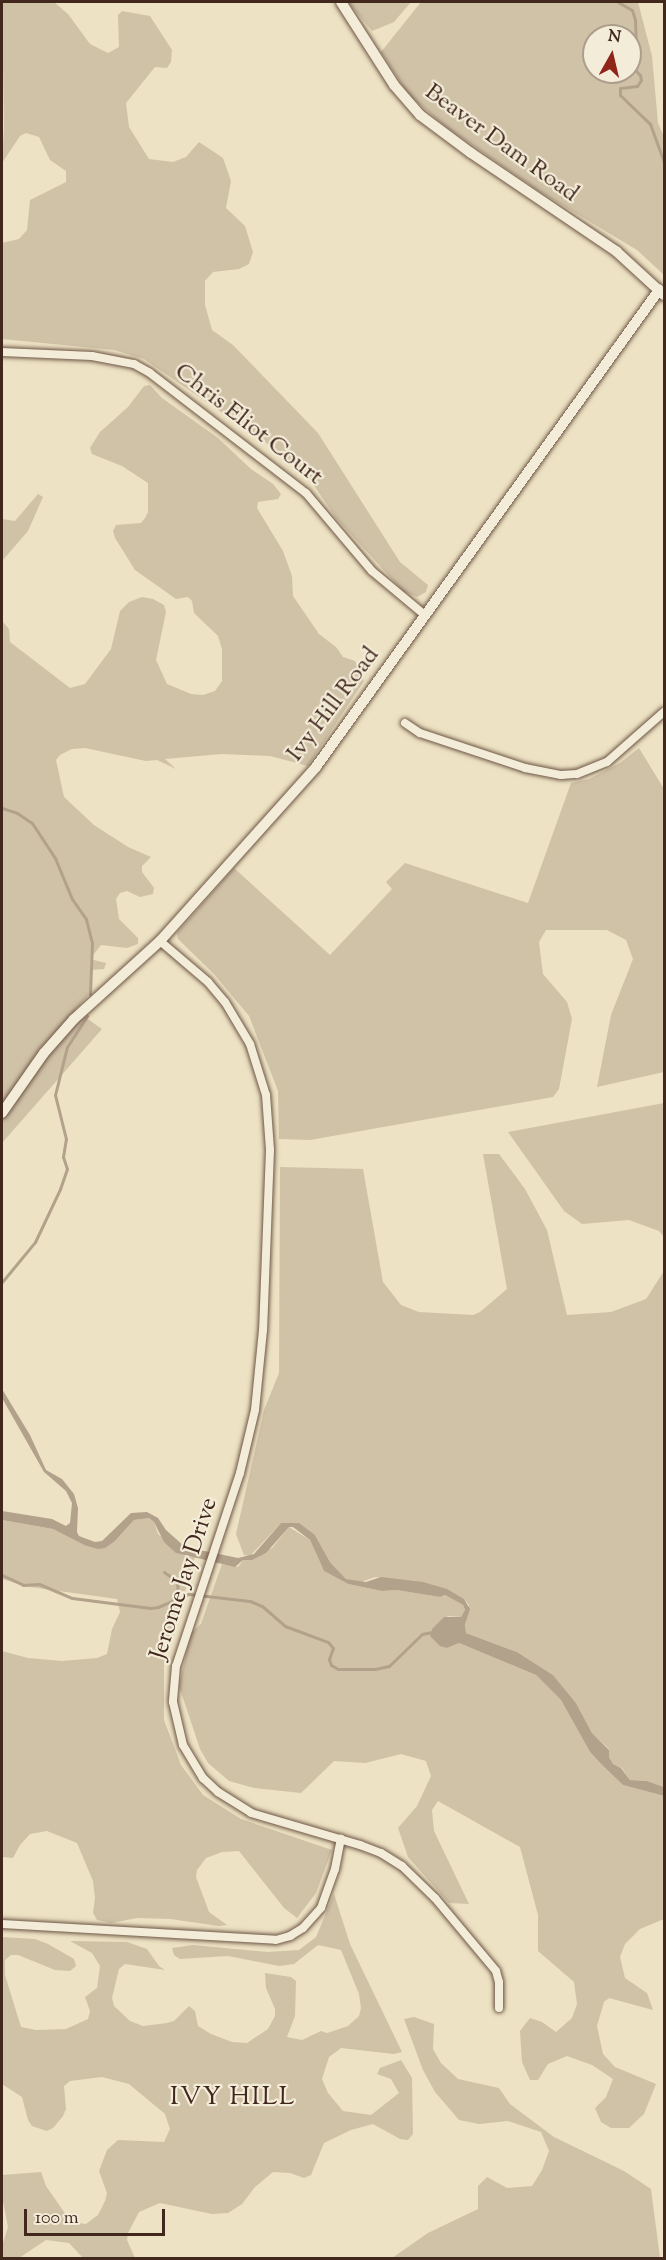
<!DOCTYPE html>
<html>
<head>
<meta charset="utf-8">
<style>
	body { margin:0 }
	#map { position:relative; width:666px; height:2260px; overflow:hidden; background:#ede2c3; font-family:"Sorts Mill Goudy",serif }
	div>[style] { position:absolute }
	.green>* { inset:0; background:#d0c2a7 }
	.water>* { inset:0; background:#b3a28b }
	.stream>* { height:3px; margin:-1.5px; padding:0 1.5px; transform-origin:1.5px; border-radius:1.5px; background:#b3a28b }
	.roads { filter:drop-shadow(0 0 2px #6d5646) drop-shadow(0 0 2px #6d5646) }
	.street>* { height:8px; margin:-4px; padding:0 4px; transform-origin:4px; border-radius:4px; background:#f3ecd8 }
	.secondary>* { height:10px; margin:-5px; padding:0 5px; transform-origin:5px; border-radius:5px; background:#f3ecd8 }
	span { translate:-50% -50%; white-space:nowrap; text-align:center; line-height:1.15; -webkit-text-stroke:4.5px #f3ecd8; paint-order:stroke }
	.street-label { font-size:24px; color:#42271d }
	.neighbourhood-label { font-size:26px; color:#42271d; letter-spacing:1.5px }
	.frame { position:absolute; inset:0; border:3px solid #42271d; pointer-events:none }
	.north { position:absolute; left:582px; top:24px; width:60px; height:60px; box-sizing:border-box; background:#f3ecd8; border:2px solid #ac9d8d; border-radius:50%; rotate:8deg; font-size:16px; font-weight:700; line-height:24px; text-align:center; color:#42271d }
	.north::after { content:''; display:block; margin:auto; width:21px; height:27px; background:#8f2418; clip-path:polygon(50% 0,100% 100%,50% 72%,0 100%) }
	.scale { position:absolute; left:24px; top:2209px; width:141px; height:27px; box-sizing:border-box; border:3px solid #42271d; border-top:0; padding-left:8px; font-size:18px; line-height:21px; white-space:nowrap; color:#42271d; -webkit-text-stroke:4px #f3ecd8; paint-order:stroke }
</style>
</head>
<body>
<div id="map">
	<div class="green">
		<i style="clip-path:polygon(2px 2px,54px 2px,68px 14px,90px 44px,108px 53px,119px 47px,118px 15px,122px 11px,150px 16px,172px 50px,171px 62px,167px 68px,155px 67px,126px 103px,129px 127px,149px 159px,173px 162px,186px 157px,199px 142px,223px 158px,231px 181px,226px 208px,245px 226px,253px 252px,249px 264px,239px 269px,213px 272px,205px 281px,205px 305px,212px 330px,233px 345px,318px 433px,400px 562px,428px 585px,426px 592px,417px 597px,403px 591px,336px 518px,311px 481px,275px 449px,144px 359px,114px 350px,2px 339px,2px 243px,19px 239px,27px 230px,30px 200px,66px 182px,66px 171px,50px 160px,39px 137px,26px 133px,20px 136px,2px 163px,4px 127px)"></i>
		<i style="clip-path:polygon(348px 2px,411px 2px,394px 22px,372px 31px)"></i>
		<i style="clip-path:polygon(evenodd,421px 2px,638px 2px,652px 56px,658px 123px,664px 137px,664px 275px,637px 250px,542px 193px,446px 127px,409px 95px,381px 52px,421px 2px,594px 36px,630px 36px,630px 72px,594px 72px,594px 36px)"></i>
		<i style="clip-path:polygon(150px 385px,162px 398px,218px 438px,251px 469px,273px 484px,281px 494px,278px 499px,258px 502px,257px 508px,283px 551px,292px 576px,293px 596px,319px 634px,336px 647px,343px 657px,355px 661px,364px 681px,308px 766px,270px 756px,221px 754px,165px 759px,176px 769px,157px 760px,146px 761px,85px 748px,72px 749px,60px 755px,56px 760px,64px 797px,94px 825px,128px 847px,151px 857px,142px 866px,142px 872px,154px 888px,153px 894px,140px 897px,127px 891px,120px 893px,116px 899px,119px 919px,138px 938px,138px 944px,127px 948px,101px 945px,90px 959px,106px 963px,104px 969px,91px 970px,92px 991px,75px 1010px,102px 1029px,2px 1143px,2px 621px,9px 629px,10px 642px,70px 688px,85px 684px,111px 649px,120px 611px,129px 602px,142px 597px,153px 599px,164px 605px,166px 612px,156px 660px,167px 684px,191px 694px,203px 695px,215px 691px,222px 681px,222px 649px,218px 636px,194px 613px,192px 601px,188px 597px,176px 599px,135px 570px,115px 538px,113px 531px,116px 525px,141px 523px,145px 518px,148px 512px,148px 483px,122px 466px,92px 454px,90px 448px,100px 432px,128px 407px,144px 386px)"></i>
		<i style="clip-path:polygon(38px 494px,43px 497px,28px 531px,2px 561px,2px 519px,15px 521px)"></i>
		<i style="clip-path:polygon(639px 748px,664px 789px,664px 1072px,597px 1087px,611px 1015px,633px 959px,626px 940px,607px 930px,546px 930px,539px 942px,543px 974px,567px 1002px,572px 1019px,559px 1089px,553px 1097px,310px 1140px,279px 1139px,278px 1091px,249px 1016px,214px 974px,178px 939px,177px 933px,234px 868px,330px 955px,392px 889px,386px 882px,405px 863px,528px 903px,571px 783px,589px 779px,620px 763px)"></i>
		<i style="clip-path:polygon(664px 1103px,664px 1237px,659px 1231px,629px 1220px,582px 1224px,564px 1211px,508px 1132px)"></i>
		<i style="clip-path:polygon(483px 1154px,499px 1154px,525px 1189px,547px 1230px,567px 1315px,611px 1312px,646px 1299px,664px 1271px,664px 1787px,647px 1781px,630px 1780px,622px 1768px,613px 1764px,609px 1757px,609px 1749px,592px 1733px,576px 1703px,553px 1675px,517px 1652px,466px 1633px,465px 1623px,469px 1605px,464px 1599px,400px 1580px,375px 1577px,361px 1582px,346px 1579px,330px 1562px,315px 1535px,281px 1523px,250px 1556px,244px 1555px,236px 1534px,264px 1410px,279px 1373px,280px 1167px,363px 1169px,383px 1282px,401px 1305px,419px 1312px,473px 1315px,480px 1312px,507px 1289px)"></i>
		<i style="clip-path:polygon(149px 1518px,154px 1522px,158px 1534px,185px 1556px,195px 1557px,164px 1664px,164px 1720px,181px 1765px,203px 1795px,241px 1819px,332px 1850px,316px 1893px,297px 1918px,284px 1908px,239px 1851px,222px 1852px,206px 1858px,197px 1870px,196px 1877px,209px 1912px,227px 1925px,219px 1926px,170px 1919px,137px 1918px,111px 1923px,97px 1920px,93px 1913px,95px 1898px,93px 1881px,77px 1843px,47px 1831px,30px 1834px,20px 1845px,13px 1858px,2px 1857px,2px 1651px,28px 1658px,62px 1661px,97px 1658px,107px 1654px,112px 1629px,120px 1612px,117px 1599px,30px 1587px,2px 1579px,2px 1520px,53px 1529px,84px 1545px,115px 1541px,134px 1520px)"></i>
		<i style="clip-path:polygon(289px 1527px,310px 1540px,324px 1571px,348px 1584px,382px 1591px,396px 1590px,440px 1597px,445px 1595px,463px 1605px,465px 1610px,461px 1617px,448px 1616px,430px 1632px,447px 1648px,459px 1643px,536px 1675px,561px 1700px,590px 1752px,603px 1766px,623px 1785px,664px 1796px,664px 1919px,640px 1929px,625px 1944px,620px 1957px,625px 1978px,647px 1993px,653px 2010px,609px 1998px,604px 2002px,597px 2026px,603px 2054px,615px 2067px,656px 2084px,644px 2114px,629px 2128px,611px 2128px,601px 2122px,595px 2108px,606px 2097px,613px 2079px,592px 2065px,567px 2056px,548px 2064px,538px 2080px,530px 2080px,522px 2062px,520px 2031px,530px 2018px,542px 2022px,556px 2032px,572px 2018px,577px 2004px,574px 1982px,538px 1951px,538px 1915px,520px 1847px,438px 1801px,432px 1810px,434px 1831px,469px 1904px,449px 1903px,408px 1857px,398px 1828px,417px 1806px,431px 1776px,426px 1761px,401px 1754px,365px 1763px,334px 1761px,301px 1793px,254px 1788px,229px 1781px,208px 1763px,200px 1749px,179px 1686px,191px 1633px,201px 1624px,222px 1564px,238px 1567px,243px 1560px,272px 1548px)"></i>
		<i style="clip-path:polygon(334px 1894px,350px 1944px,402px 2052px,394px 2054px,341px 2048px,329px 2057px,322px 2079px,328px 2093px,343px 2111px,371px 2115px,399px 2093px,391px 2079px,377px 2074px,380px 2068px,401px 2060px,412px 2078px,413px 2134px,408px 2140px,400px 2139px,373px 2124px,351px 2130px,324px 2143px,311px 2175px,304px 2178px,290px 2173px,273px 2172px,255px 2187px,242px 2204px,228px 2213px,212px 2214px,160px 2203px,139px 2212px,128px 2233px,127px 2240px,135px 2258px,83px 2258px,69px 2243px,46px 2240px,19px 2258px,2px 2258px,2px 2246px,8px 2227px,2px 2196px,2px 2175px,41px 2172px,46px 2186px,71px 2222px,86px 2224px,98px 2215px,105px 2201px,107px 2193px,99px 2171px,107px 2150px,118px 2140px,164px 2142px,170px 2129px,165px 2114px,129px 2084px,102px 2077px,70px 2081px,64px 2086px,66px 2109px,63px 2116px,53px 2128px,47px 2131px,32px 2126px,28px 2120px,22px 2097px,2px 2084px,2px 1937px,35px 1939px,48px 1944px,74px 1959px,76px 1966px,70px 1971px,55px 1970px,18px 1955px,11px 1955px,5px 1960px,5px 1975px,21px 2027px,36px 2030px,66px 2029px,88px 2019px,90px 2011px,85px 1997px,97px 1988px,100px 1966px,92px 1953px,70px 1941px,127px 1942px,147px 1949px,159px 1966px,165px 1970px,125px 1964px,119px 1969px,112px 1998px,114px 2006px,130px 2021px,143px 2026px,167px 2023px,174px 2021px,189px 2006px,195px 2011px,198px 2026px,211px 2034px,232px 2042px,247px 2043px,268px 2029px,275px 2016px,275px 2009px,266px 1988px,265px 1973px,291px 1977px,296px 1981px,295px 2016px,287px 2037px,302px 2040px,321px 2031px,327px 2033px,348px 2026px,359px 2016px,361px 2008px,359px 1994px,341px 1950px,318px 1945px,294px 1964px,279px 1966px,228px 1956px,180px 1959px,174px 1955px,172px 1948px,193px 1945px,268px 1952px,299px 1950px,316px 1937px)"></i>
		<i style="clip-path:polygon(414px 2017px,434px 2024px,433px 2049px,441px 2063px,458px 2079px,499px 2088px,510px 2104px,554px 2137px,624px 2171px,651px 2189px,660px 2258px,392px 2258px,428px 2233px,478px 2209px,478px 2186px,487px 2177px,507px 2188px,532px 2186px,542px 2170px,549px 2151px,541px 2132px,508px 2121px,479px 2124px,459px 2120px,435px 2092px,423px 2070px,404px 2019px)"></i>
	</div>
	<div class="water">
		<i style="clip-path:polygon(2px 1389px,30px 1435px,46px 1470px,62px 1479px,74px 1494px,78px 1508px,77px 1532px,79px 1536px,95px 1542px,102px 1541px,131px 1513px,147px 1512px,158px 1518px,166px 1530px,185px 1547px,238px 1558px,254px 1554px,281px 1523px,299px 1523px,315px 1535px,330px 1562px,346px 1579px,366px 1582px,381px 1577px,423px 1582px,447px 1589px,464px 1599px,470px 1609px,465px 1624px,466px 1633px,517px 1652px,553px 1675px,576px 1703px,592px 1733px,609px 1750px,609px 1757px,613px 1764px,621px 1768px,630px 1780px,647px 1781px,664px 1787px,664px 1796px,623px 1785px,603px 1766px,590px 1752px,561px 1700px,536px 1675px,459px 1643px,447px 1648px,440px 1646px,430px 1636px,432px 1629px,444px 1617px,461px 1617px,465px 1610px,463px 1605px,445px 1595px,440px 1597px,396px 1590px,382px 1591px,348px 1584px,324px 1571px,310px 1540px,293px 1527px,289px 1527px,266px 1553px,252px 1560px,243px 1560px,235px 1567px,176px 1553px,164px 1542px,154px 1522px,149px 1518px,134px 1520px,115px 1541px,105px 1548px,98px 1549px,84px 1545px,53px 1529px,2px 1520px,2px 1511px,52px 1519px,66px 1526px,70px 1523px,72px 1503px,66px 1491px,44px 1472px,2px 1398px)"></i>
	</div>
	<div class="stream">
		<i style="left:618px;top:2px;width:16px;rotate:30deg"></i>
		<i style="left:632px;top:10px;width:10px;rotate:73deg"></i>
		<i style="left:635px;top:20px;width:24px;rotate:88deg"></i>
		<i style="left:636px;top:44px;width:13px;rotate:119deg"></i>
		<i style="left:630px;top:64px;width:15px;rotate:48deg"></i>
		<i style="left:640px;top:75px;width:5px;rotate:79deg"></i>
		<i style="left:641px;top:80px;width:7px;rotate:124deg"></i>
		<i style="left:637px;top:86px;width:17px;rotate:173deg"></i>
		<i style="left:620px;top:88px;width:7px;rotate:90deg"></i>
		<i style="left:620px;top:95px;width:42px;rotate:44deg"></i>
		<i style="left:650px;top:124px;width:40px;rotate:69.8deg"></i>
		<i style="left:2px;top:808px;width:16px;rotate:18deg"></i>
		<i style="left:17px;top:813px;width:18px;rotate:34deg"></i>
		<i style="left:32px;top:823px;width:42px;rotate:56.7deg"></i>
		<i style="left:55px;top:858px;width:44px;rotate:67.5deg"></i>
		<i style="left:72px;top:899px;width:24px;rotate:55deg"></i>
		<i style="left:86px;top:919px;width:25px;rotate:76deg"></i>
		<i style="left:92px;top:943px;width:51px;rotate:92.2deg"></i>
		<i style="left:2px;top:1282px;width:52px;rotate:-50.5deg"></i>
		<i style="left:35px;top:1242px;width:59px;rotate:-64.7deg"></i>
		<i style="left:60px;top:1189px;width:21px;rotate:-71deg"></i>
		<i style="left:67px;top:1169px;width:13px;rotate:-108deg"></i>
		<i style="left:63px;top:1157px;width:18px;rotate:-81deg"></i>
		<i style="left:66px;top:1139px;width:45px;rotate:-104deg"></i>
		<i style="left:55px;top:1095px;width:49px;rotate:-76deg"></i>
		<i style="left:67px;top:1047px;width:37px;rotate:-57deg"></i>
		<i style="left:164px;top:1572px;width:16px;rotate:35deg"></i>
		<i style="left:177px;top:1581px;width:15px;rotate:86deg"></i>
		<i style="left:2px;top:1575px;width:23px;rotate:25deg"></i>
		<i style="left:23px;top:1585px;width:16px;rotate:-4deg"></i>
		<i style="left:39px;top:1584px;width:36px;rotate:23deg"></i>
		<i style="left:72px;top:1598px;width:79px;rotate:7.3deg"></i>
		<i style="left:150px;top:1608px;width:8px;rotate:-7deg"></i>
		<i style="left:158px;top:1607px;width:34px;rotate:-23deg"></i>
		<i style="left:189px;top:1594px;width:61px;rotate:6.5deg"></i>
		<i style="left:250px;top:1601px;width:13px;rotate:23deg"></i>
		<i style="left:262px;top:1606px;width:30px;rotate:41deg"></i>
		<i style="left:285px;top:1626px;width:46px;rotate:20.4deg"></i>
		<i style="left:328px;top:1642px;width:8px;rotate:50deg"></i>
		<i style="left:333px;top:1648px;width:12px;rotate:110deg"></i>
		<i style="left:329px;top:1659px;width:6px;rotate:72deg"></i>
		<i style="left:331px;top:1665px;width:8px;rotate:30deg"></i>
		<i style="left:338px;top:1669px;width:37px"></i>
		<i style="left:375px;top:1669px;width:14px;rotate:-12deg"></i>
		<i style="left:389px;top:1666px;width:46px;rotate:-44.1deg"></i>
		<i style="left:422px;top:1634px;width:10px;rotate:-11deg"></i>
	</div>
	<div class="roads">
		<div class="street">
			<i style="left:2px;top:352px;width:90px;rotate:2.5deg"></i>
			<i style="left:92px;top:356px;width:43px;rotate:10.8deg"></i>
			<i style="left:134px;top:364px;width:18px;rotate:29deg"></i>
			<i style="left:150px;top:373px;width:197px;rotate:37.6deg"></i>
			<i style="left:306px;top:493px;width:102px;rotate:49.8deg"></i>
			<i style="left:372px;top:571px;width:70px;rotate:39.8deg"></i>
			<i style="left:405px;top:723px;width:18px;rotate:34deg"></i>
			<i style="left:420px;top:733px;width:111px;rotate:18.4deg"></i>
			<i style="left:525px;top:768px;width:37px;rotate:11deg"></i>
			<i style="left:561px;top:775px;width:16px;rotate:-4deg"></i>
			<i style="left:577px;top:774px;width:32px;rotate:-22deg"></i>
			<i style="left:607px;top:762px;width:76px;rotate:-41.3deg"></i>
			<i style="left:160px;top:941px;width:63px;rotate:40.5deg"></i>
			<i style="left:208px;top:982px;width:26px;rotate:50deg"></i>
			<i style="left:225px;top:1002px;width:49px;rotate:59.2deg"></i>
			<i style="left:250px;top:1044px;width:53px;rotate:72.6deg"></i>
			<i style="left:266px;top:1095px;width:55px;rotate:85.8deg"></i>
			<i style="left:270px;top:1150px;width:180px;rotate:92.2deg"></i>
			<i style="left:263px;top:1330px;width:80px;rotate:95.7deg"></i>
			<i style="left:255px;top:1410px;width:65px;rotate:103.4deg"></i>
			<i style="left:240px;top:1473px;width:203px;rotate:108.3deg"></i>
			<i style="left:176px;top:1666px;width:36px;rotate:95deg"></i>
			<i style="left:173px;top:1702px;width:44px;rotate:76.9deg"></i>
			<i style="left:183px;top:1745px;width:39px;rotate:59deg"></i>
			<i style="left:203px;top:1778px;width:21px;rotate:43deg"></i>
			<i style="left:218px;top:1792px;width:39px;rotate:32deg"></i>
			<i style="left:251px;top:1813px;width:114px;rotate:16.4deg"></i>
			<i style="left:360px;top:1845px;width:22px;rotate:21deg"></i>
			<i style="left:381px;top:1853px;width:25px;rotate:32deg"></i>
			<i style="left:402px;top:1866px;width:46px;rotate:44.1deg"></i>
			<i style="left:435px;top:1898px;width:95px;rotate:50.1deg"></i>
			<i style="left:496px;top:1971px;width:11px;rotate:75deg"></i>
			<i style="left:499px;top:1982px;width:26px;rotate:90deg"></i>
			<i style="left:2px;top:1924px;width:274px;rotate:3.3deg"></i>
			<i style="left:276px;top:1940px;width:15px;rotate:-16deg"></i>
			<i style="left:290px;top:1936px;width:15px;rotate:-32deg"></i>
			<i style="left:303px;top:1928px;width:27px;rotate:-48deg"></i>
			<i style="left:321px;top:1908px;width:41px;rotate:-70.3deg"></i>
			<i style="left:335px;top:1869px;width:31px;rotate:-79deg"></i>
		</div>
		<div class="secondary">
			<i style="left:341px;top:2px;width:98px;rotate:57.4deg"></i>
			<i style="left:394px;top:85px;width:40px;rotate:49deg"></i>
			<i style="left:420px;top:115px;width:64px;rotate:36.7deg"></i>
			<i style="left:471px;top:153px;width:176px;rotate:34.1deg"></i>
			<i style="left:617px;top:252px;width:64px;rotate:42.5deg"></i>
			<i style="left:2px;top:1113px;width:73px;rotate:-55deg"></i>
			<i style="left:44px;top:1053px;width:45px;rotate:-48.6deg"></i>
			<i style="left:74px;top:1019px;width:116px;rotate:-42.2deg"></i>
			<i style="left:160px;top:941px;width:234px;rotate:-48.1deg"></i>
			<i style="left:316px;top:767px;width:588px;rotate:-54.28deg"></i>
		</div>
	</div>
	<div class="street-label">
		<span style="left:501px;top:144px;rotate:36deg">Beaver Dam Road</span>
		<span style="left:248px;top:425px;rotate:38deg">Chris Eliot Court</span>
		<span style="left:334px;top:705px;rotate:-53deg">Ivy Hill Road</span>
		<span style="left:185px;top:1579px;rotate:-72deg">Jerome Jay Drive</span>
	</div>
	<div class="neighbourhood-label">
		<span style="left:233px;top:2098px">IVY HILL</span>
	</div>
	<div class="frame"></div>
	<div class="north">N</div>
	<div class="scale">100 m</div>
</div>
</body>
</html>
